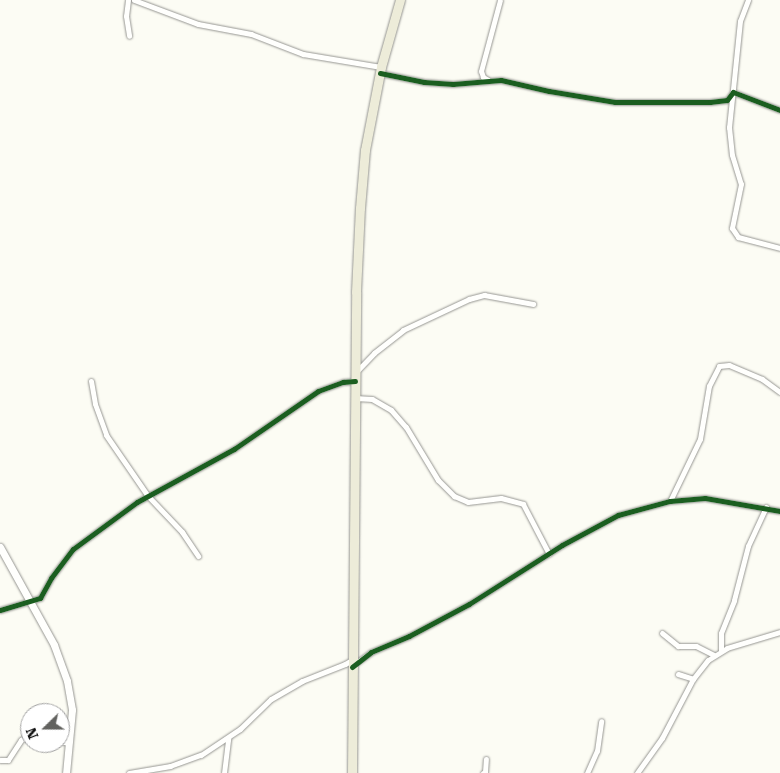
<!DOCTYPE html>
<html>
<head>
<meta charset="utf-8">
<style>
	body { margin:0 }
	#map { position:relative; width:780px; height:773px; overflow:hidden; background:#fcfcf4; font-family:"Roboto Serif",serif }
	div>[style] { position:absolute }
	.roads { filter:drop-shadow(0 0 1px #969692) drop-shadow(0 0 1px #969692) }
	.minor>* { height:5px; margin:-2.5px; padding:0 2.5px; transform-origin:2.5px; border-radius:2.5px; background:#fffffd }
	.tertiary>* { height:7px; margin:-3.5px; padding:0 3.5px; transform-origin:3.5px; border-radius:3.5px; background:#fffffd }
	.primary>* { height:9px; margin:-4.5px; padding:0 4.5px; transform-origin:4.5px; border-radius:4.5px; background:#edecd9 }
	.cycleway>* { height:5px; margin:-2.5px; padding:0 2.5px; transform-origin:2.5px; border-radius:2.5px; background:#1b5e20 }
	span { translate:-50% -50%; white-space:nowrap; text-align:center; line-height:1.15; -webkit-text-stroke:5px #fff; paint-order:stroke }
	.north { position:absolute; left:20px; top:703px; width:50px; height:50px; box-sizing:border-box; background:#fff; border:1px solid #9f9f9f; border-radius:50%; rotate:248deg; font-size:14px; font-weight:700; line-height:20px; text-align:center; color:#0f0f0f }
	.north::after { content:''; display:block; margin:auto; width:18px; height:22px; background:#62625f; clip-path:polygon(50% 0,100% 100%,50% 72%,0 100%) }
</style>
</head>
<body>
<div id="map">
	<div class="roads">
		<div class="minor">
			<i style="left:128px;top:0;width:16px;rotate:97deg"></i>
			<i style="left:126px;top:16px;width:20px;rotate:81deg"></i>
			<i style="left:134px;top:0;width:68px;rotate:20.6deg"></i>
			<i style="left:198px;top:24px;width:54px;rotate:10.7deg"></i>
			<i style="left:251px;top:34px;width:56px;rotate:21deg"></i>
			<i style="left:303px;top:54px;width:79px;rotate:9.5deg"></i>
			<i style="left:748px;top:0;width:22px;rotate:111deg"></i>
			<i style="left:740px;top:21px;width:107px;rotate:95.9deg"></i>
			<i style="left:729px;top:127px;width:28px;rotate:84deg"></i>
			<i style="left:732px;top:155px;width:30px;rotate:73deg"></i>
			<i style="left:741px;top:184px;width:45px;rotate:101.6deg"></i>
			<i style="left:732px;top:228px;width:11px;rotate:56deg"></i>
			<i style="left:738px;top:237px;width:43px;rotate:14.7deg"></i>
			<i style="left:380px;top:73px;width:45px;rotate:11.6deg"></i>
			<i style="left:424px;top:82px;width:29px;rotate:4deg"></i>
			<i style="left:453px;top:84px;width:48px;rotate:-4.8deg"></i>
			<i style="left:501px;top:80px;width:49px;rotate:12.9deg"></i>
			<i style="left:549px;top:91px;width:67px;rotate:9.5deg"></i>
			<i style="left:615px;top:102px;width:95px"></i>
			<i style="left:710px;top:102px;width:17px;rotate:-7deg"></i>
			<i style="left:727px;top:100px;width:10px;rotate:-53deg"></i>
			<i style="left:733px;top:92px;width:50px;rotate:21deg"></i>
			<i style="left:488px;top:80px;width:6px;rotate:-149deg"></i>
			<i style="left:483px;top:77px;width:6px;rotate:-108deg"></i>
			<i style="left:481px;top:71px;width:73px;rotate:-75deg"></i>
			<i style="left:355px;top:373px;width:28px;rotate:-46deg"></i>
			<i style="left:374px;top:353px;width:37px;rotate:-38deg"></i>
			<i style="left:403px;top:330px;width:73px;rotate:-25.2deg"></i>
			<i style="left:469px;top:299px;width:16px;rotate:-15deg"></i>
			<i style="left:484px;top:295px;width:50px;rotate:10.4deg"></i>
			<i style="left:91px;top:381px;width:23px;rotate:80deg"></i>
			<i style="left:95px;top:404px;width:33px;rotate:70deg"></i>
			<i style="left:106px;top:435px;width:74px;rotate:55.5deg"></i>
			<i style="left:148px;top:496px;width:50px;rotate:46.6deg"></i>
			<i style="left:182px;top:532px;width:29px;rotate:56deg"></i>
			<i style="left:355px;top:398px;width:17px;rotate:3deg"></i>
			<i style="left:372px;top:399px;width:22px;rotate:30deg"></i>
			<i style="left:391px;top:410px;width:23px;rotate:49deg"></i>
			<i style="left:406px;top:427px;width:62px;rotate:58.9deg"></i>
			<i style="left:438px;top:480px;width:23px;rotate:45deg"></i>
			<i style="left:454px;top:496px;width:15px;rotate:23deg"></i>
			<i style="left:468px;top:502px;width:33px;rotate:-7deg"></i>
			<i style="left:501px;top:498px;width:23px;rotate:15deg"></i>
			<i style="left:523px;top:504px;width:56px;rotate:62.5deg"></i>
			<i style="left:670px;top:501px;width:69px;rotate:-64.2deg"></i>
			<i style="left:700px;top:439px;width:54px;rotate:-80.4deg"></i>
			<i style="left:709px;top:386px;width:22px;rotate:-63deg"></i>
			<i style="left:719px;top:366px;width:10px;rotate:-6deg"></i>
			<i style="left:729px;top:365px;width:36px;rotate:23deg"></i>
			<i style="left:762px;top:379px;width:22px;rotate:36deg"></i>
			<i style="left:0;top:610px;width:42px;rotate:-16.7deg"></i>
			<i style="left:40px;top:598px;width:23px;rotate:-61deg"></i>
			<i style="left:51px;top:578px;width:36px;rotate:-53deg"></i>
			<i style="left:73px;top:549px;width:79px;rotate:-36.3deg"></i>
			<i style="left:137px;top:502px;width:111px;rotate:-28.7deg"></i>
			<i style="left:234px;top:449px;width:102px;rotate:-34.6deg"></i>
			<i style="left:318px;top:391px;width:27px;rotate:-20deg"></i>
			<i style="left:343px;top:382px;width:12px;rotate:-5deg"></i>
			<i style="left:662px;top:633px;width:21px;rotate:39deg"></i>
			<i style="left:678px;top:646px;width:18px"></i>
			<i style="left:696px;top:646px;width:20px;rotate:27deg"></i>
			<i style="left:721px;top:651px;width:18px;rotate:-90deg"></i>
			<i style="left:721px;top:633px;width:35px;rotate:-68deg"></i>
			<i style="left:734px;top:600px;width:56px;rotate:-75.5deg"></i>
			<i style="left:748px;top:546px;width:43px;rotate:-65.2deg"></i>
			<i style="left:352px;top:666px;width:24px;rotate:-36deg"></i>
			<i style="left:371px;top:652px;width:41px;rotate:-22.8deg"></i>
			<i style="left:409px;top:636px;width:68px;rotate:-28.1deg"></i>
			<i style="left:469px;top:604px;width:110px;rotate:-32.4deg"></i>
			<i style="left:562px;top:545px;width:64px;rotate:-28.2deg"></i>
			<i style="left:618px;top:515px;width:54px;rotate:-15.1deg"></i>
			<i style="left:670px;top:501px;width:35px;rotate:-5deg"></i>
			<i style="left:705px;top:498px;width:76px;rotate:9.8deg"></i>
			<i style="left:678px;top:674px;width:16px;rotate:18deg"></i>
			<i style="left:60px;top:741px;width:8px;rotate:14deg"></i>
			<i style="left:0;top:760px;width:8px"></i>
			<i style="left:8px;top:760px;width:24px;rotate:-57deg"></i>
			<i style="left:21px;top:740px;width:11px;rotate:-34deg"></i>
			<i style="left:129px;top:773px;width:42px;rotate:-9.7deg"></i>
			<i style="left:170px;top:766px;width:33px;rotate:-20deg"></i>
			<i style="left:201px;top:755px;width:47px;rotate:-33.7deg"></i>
			<i style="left:240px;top:729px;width:43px;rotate:-44.1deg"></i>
			<i style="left:271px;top:699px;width:36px;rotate:-30deg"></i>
			<i style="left:302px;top:681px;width:46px;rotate:-21.6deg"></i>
			<i style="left:345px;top:664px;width:8px;rotate:-30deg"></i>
			<i style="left:224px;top:773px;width:35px;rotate:-83deg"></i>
			<i style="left:483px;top:773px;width:2px;rotate:-27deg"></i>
			<i style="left:485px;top:772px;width:13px;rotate:-86deg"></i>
			<i style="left:587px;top:773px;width:24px;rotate:-66deg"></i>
			<i style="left:597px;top:751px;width:30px;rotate:-82deg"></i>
			<i style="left:637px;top:773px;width:43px;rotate:-54.5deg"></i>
			<i style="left:662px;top:738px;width:67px;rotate:-62.3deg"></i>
			<i style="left:693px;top:679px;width:24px;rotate:-52deg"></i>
			<i style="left:708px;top:660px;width:22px;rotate:-32deg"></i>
			<i style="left:727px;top:648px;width:55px;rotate:-16.8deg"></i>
		</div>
		<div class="tertiary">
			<i style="left:0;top:547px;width:112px;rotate:61.1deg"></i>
			<i style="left:54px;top:645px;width:38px;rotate:70deg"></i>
			<i style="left:67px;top:681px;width:29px;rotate:80deg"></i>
			<i style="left:72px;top:710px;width:63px;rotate:95.4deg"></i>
		</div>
		<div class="primary">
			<i style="left:352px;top:773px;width:481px;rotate:-89.5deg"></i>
			<i style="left:356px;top:292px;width:84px;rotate:-87.3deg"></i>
			<i style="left:360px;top:208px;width:58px;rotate:-85.1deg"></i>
			<i style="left:365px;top:150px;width:85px;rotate:-79.1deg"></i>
			<i style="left:381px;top:67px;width:70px;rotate:-74.2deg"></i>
		</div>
	</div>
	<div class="cycleway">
		<i style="left:380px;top:73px;width:45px;rotate:11.6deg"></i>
		<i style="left:424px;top:82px;width:29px;rotate:4deg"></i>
		<i style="left:453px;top:84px;width:48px;rotate:-4.8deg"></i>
		<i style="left:501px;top:80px;width:49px;rotate:12.9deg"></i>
		<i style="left:549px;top:91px;width:67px;rotate:9.5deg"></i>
		<i style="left:615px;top:102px;width:95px"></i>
		<i style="left:710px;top:102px;width:17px;rotate:-7deg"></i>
		<i style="left:727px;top:100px;width:10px;rotate:-53deg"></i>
		<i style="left:733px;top:92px;width:50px;rotate:21deg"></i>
		<i style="left:0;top:610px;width:42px;rotate:-16.7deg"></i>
		<i style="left:40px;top:598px;width:23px;rotate:-61deg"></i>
		<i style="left:51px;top:578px;width:36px;rotate:-53deg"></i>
		<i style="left:73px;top:549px;width:79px;rotate:-36.3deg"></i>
		<i style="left:137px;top:502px;width:111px;rotate:-28.7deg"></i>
		<i style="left:234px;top:449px;width:102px;rotate:-34.6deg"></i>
		<i style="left:318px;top:391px;width:27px;rotate:-20deg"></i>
		<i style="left:343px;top:382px;width:12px;rotate:-5deg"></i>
		<i style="left:352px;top:667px;width:24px;rotate:-38deg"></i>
		<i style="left:371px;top:652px;width:41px;rotate:-22.8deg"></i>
		<i style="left:409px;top:636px;width:68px;rotate:-28.1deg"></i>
		<i style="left:469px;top:604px;width:110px;rotate:-32.4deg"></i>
		<i style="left:562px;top:545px;width:64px;rotate:-28.2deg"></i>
		<i style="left:618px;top:515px;width:54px;rotate:-15.1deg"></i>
		<i style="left:670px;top:501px;width:35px;rotate:-5deg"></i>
		<i style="left:705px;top:498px;width:76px;rotate:9.8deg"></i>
	</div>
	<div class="north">N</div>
</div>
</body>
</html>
